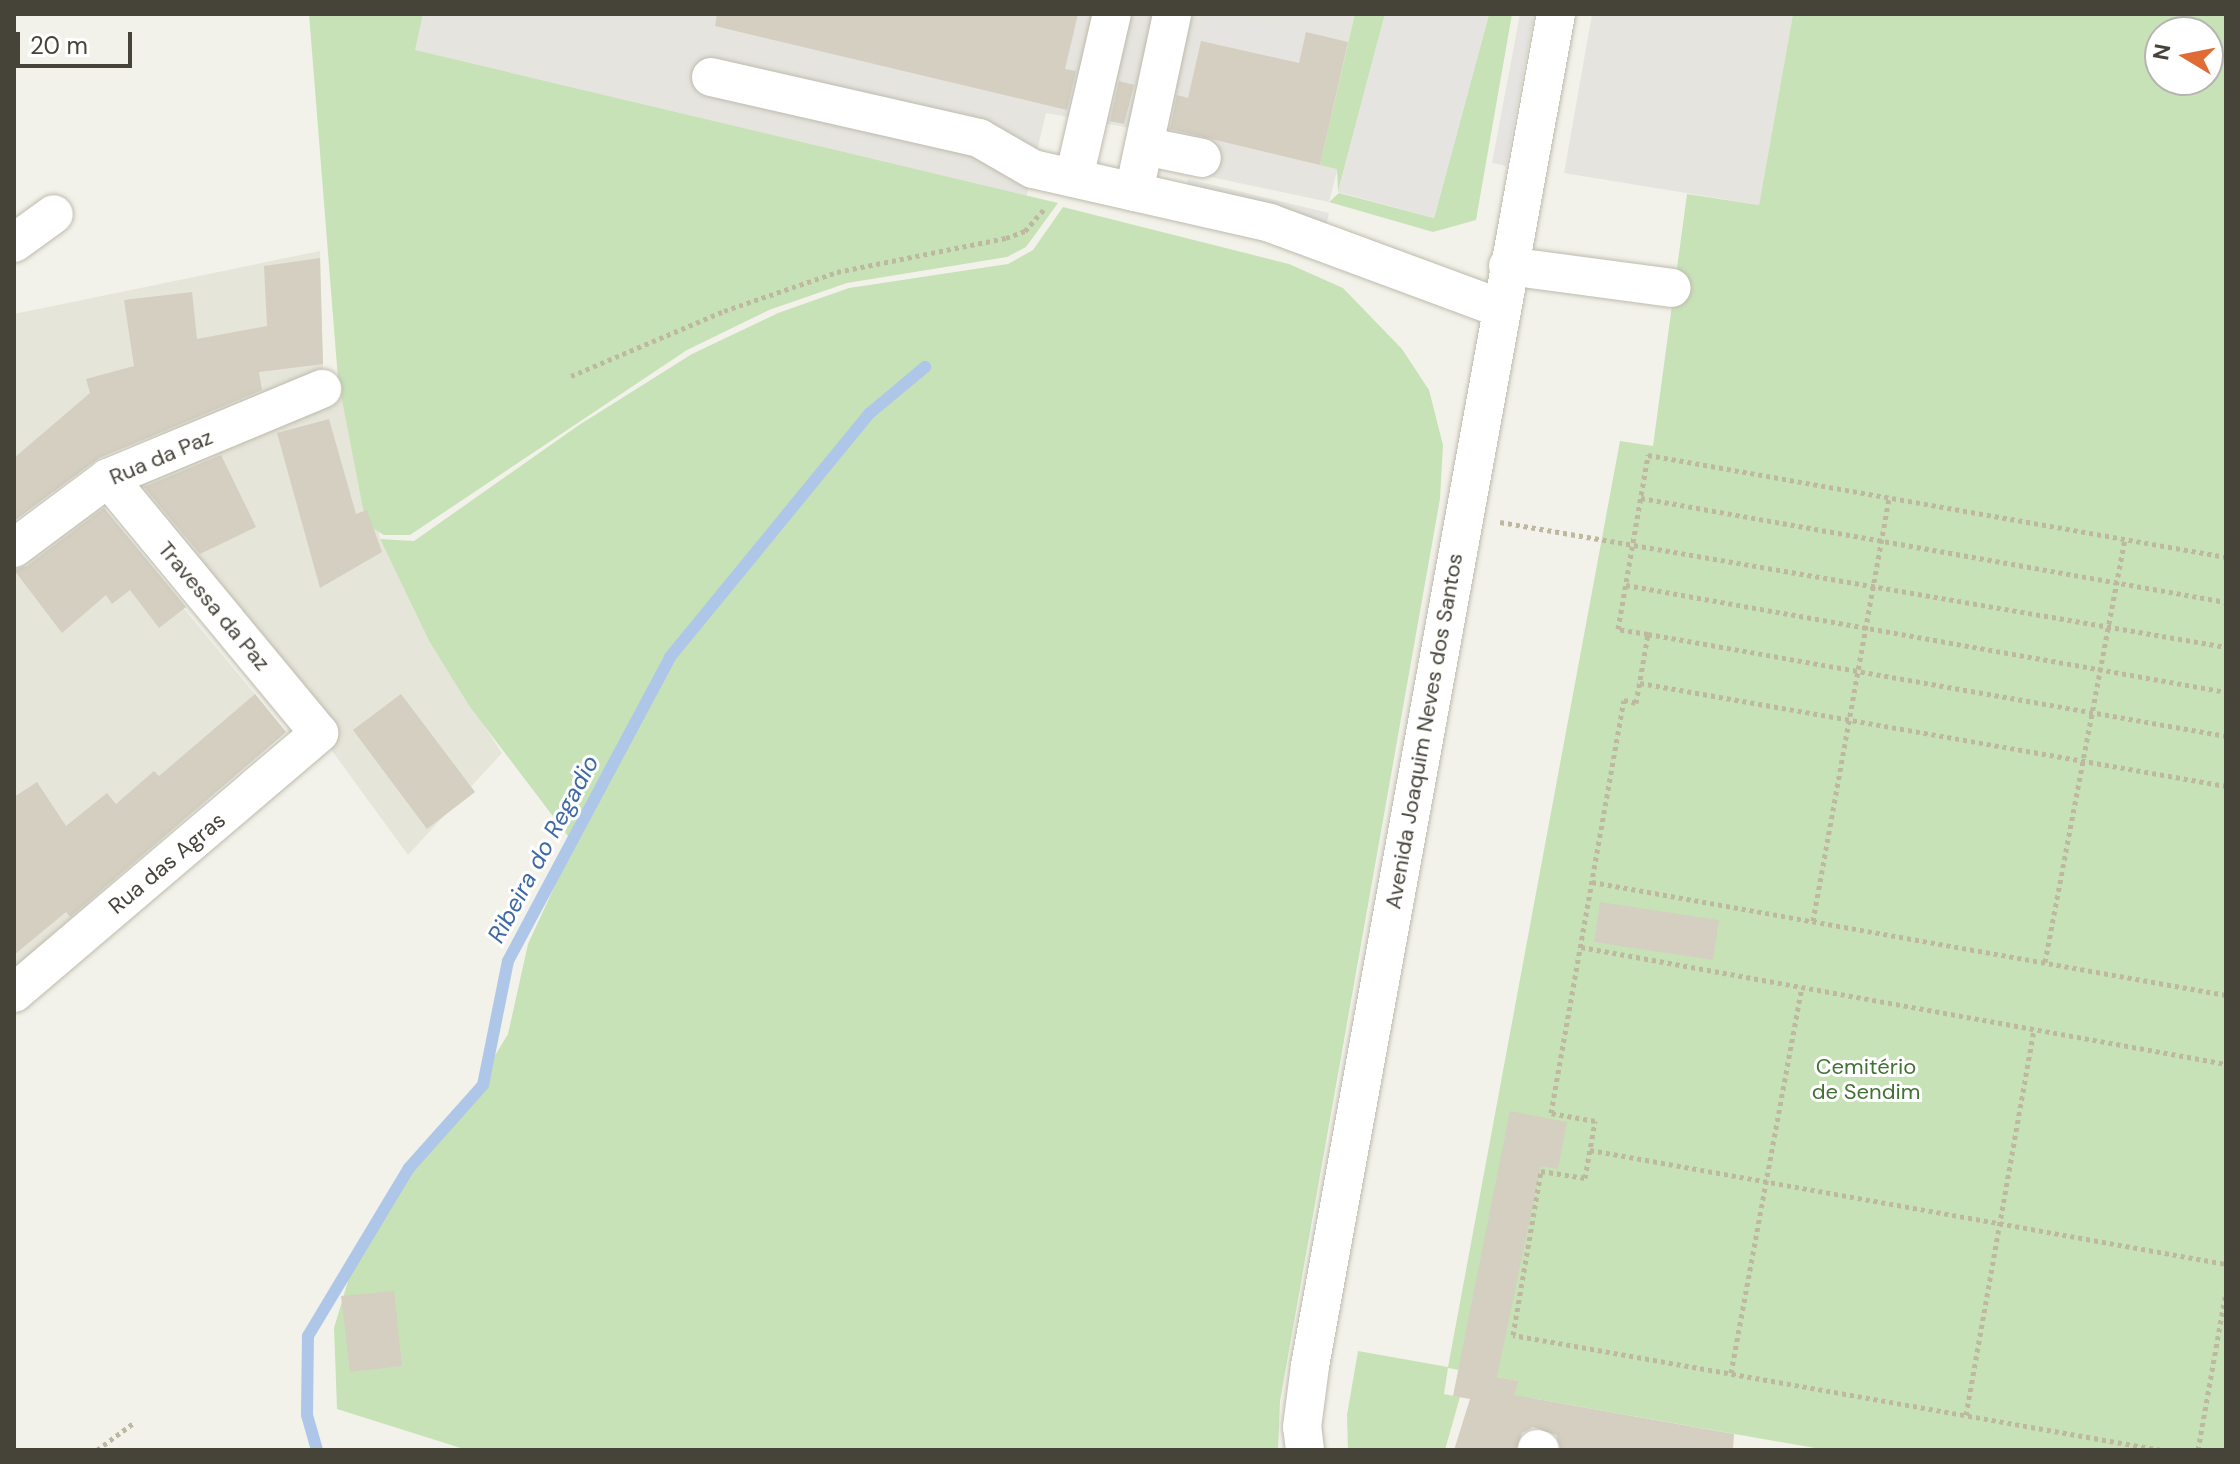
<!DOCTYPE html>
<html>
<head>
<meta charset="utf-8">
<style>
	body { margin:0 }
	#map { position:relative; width:2240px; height:1464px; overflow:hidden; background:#f3f2ea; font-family:"DM Sans",sans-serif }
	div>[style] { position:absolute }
	.residential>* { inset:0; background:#e6e5d9 }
	.industrial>* { inset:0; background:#e6e4df }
	.green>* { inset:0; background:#c8e2b8 }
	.parking>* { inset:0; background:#e5e4e1 }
	.stream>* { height:12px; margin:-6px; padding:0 6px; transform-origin:6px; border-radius:6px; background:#aec7e8 }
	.building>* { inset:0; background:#d4cfc1 }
	.path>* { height:5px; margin-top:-2.5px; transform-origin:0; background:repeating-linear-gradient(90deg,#beb8a1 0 4px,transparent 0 8px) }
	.roads { filter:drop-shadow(0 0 2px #bebbae) drop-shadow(0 0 2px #bebbae) }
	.minor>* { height:38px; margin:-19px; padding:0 19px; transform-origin:19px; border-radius:19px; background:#fff }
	span { translate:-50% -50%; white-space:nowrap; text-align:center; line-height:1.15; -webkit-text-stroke:6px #fff; paint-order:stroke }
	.street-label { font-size:22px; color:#464339 }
	.park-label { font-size:22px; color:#407233 }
	.water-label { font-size:24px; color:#3e69a6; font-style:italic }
	.frame { position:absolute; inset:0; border:16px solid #464339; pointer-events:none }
	.north { position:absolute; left:2144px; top:16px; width:80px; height:80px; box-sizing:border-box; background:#fff; border:2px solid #b5b4b0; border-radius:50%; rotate:280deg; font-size:22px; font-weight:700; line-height:32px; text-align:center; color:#464339 }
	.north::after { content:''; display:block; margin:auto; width:28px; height:36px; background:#e16b34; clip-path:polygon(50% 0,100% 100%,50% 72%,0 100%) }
	.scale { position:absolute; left:16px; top:32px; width:116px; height:36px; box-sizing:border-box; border:4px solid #464339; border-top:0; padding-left:10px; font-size:24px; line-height:28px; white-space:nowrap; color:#464339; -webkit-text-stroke:6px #fff; paint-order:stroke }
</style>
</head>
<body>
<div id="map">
	<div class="residential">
		<i style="clip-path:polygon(320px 251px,323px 371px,76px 467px,14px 514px,14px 314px)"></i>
		<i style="clip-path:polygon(354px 385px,380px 539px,429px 641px,502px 753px,408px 855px,319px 733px,108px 478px)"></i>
		<i style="clip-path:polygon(88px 493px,286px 732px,14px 968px,14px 548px)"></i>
	</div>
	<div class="industrial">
		<i style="clip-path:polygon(423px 14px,1378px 14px,1329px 202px,1192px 173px,1198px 140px,1046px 113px,1026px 198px,414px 50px)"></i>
		<i style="clip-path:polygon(1592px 14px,1793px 14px,1759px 205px,1564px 173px)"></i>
	</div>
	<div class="green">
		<i style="clip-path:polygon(309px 14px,423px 14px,415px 50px,1058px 203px,1026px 247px,1007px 257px,847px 283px,769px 310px,687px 350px,410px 535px,384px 535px,366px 524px,338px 379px)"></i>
		<i style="clip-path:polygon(1355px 14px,1385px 14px,1338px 192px,1337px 169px,1320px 165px)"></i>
		<i style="clip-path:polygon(1489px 14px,1512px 14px,1476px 220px,1433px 232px,1329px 202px,1339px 193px,1434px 218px)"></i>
		<i style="clip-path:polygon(evenodd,1793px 14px,2226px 14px,2226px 1450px,1826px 1450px,1531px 1398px,1497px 1450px,1518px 1381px,1448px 1368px,1444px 1394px,1460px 1397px,1445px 1450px,1348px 1450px,1347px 1415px,1358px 1351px,1448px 1367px,1620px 441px,1653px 446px,1687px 194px,1759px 205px,1793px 14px,2160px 32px,2208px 32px,2208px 80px,2160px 80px,2160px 32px)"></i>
		<i style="clip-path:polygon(1063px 207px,1289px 264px,1343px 288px,1402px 349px,1429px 390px,1443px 445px,1440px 499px,1280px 1401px,1278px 1450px,467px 1450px,337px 1409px,334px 1328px,356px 1254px,393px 1194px,464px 1107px,508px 1034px,528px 944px,574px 844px,470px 707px,429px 641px,380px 539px,414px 541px,579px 425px,692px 354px,778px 313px,849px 288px,1008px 264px,1033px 250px)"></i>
	</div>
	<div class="parking">
		<i style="clip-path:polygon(1208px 14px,1306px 32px,1299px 63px,1201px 41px)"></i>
		<i style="clip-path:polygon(1385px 14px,1489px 14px,1434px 218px,1338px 192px)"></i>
		<i style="clip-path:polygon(1520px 14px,1534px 14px,1506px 166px,1492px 163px)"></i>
		<i style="clip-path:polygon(1188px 179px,1329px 213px,1326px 226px,1185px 192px)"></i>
	</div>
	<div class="stream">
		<i style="left:317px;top:1450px;width:36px;rotate:-106deg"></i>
		<i style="left:307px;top:1415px;width:79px;rotate:-89.3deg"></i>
		<i style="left:308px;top:1336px;width:196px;rotate:-59deg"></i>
		<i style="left:409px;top:1168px;width:111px;rotate:-48.3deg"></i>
		<i style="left:483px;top:1085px;width:126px;rotate:-78.6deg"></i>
		<i style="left:508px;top:961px;width:344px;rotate:-61.9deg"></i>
		<i style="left:670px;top:657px;width:315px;rotate:-50.7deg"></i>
		<i style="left:870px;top:413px;width:72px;rotate:-39.9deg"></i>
	</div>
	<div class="building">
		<i style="clip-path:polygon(717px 14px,1078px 14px,1065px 69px,1076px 71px,1067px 110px,715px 26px)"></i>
		<i style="clip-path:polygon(1306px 32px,1348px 42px,1320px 165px,1170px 129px,1177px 95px,1188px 98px,1201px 41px,1299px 63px)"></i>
		<i style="clip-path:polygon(1119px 81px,1134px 85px,1124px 124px,1110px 121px)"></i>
		<i style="clip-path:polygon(320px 258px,323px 364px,259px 372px,262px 390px,99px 458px,14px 521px,14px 458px,90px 393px,86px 379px,134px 366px,124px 300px,192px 292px,197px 339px,267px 326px,264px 266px)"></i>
		<i style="clip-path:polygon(329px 419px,356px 514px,367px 510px,382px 552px,320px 588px,277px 433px)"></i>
		<i style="clip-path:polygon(221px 455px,256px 527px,200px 554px,144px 487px)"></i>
		<i style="clip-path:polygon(104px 508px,186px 607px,159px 628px,130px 590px,112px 604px,106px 595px,62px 633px,14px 570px,27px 566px)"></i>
		<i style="clip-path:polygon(255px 694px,286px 732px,70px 917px,66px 912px,14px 955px,14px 797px,37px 782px,66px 826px,107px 793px,116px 804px,154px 771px,159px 776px)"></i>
		<i style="clip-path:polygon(401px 694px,475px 792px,427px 829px,353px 730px)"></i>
		<i style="clip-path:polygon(1600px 902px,1719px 920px,1713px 960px,1594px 942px)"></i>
		<i style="clip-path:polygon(1510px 1111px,1567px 1122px,1558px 1169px,1541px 1166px,1497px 1377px,1519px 1381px,1514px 1395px,1734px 1434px,1733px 1450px,1561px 1450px,1556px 1435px,1533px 1427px,1522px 1433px,1516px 1450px,1454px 1450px,1470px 1399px,1453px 1396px)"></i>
		<i style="clip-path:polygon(394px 1291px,402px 1366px,350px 1372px,341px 1296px)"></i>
	</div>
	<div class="path">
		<i style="left:571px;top:376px;width:166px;rotate:-23deg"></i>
		<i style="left:724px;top:311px;width:120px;rotate:-19deg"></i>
		<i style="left:837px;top:272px;width:172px;rotate:-11.4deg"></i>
		<i style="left:1006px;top:238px;width:20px;rotate:-20deg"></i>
		<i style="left:1025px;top:231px;width:30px;rotate:-49deg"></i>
		<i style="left:1641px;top:498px;width:594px;rotate:10.08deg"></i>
		<i style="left:1500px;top:522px;width:737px;rotate:9.77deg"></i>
		<i style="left:1626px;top:585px;width:609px;rotate:10.11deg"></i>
		<i style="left:1648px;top:634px;width:587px;rotate:10.01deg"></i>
		<i style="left:1640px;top:683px;width:595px;rotate:9.97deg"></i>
		<i style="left:1592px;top:882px;width:644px;rotate:10.11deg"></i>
		<i style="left:1813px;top:921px;width:429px;rotate:-79.8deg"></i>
		<i style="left:1581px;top:947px;width:656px;rotate:10.28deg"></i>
		<i style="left:2045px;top:962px;width:430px;rotate:-79.3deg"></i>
		<i style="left:1590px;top:1150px;width:646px;rotate:10.16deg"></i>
		<i style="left:1731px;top:1373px;width:392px;rotate:-79.6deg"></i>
		<i style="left:1966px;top:1415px;width:392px;rotate:-80deg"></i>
		<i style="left:97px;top:1450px;width:47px;rotate:-36.4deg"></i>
		<i style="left:2161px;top:1450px;width:658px;rotate:-169.94deg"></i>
		<i style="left:1513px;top:1335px;width:166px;rotate:-80.3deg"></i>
		<i style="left:1541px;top:1171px;width:45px;rotate:9deg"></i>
		<i style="left:1585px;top:1178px;width:58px;rotate:-80deg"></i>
		<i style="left:1595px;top:1121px;width:45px;rotate:-169.7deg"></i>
		<i style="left:1551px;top:1113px;width:419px;rotate:-80deg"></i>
		<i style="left:1624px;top:700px;width:12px;rotate:14deg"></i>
		<i style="left:1636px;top:703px;width:70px;rotate:-80.1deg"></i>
		<i style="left:1648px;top:634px;width:30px;rotate:-171deg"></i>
		<i style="left:1618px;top:629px;width:177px;rotate:-80.2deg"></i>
		<i style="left:1648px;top:455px;width:587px;rotate:10.01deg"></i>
		<i style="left:2198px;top:1450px;width:160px;rotate:-80deg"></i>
	</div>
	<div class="roads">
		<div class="minor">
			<i style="left:711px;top:77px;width:275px;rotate:12.8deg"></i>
			<i style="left:979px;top:138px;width:62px;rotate:29.9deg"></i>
			<i style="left:1033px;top:169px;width:243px;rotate:12.8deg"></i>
			<i style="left:1270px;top:223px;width:247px;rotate:20.3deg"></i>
			<i style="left:1144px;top:146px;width:59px;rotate:11.7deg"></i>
			<i style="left:1074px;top:178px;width:168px;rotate:-77deg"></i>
			<i style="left:1134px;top:192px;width:182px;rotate:-77.9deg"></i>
			<i style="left:14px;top:243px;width:49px;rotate:-35.9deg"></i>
			<i style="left:1508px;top:266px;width:165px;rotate:7.6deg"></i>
			<i style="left:14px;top:548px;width:117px;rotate:-36.7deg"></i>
			<i style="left:108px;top:478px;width:232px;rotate:-22.6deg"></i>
			<i style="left:14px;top:993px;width:401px;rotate:-40.4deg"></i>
			<i style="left:319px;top:733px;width:331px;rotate:-129.6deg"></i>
			<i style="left:1537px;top:1449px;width:3px;rotate:18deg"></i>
			<i style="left:1305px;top:1450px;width:23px;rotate:-97deg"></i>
			<i style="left:1302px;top:1427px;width:62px;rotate:-82.5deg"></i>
			<i style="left:1310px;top:1366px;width:1374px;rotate:-79.69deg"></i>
		</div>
	</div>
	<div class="street-label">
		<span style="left:161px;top:457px;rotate:-23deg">Rua da Paz</span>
		<span style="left:214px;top:606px;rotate:50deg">Travessa da Paz</span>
		<span style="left:1424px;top:731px;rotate:-80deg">Avenida Joaquim Neves dos Santos</span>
		<span style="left:167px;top:863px;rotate:-40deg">Rua das Agras</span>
	</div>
	<div class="park-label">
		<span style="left:1866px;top:1079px">Cemitério<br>de Sendim</span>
	</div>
	<div class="water-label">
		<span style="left:543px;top:849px;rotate:-62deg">Ribeira do Regadio</span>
	</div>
	<div class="frame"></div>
	<div class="north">N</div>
	<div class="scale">20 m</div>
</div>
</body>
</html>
